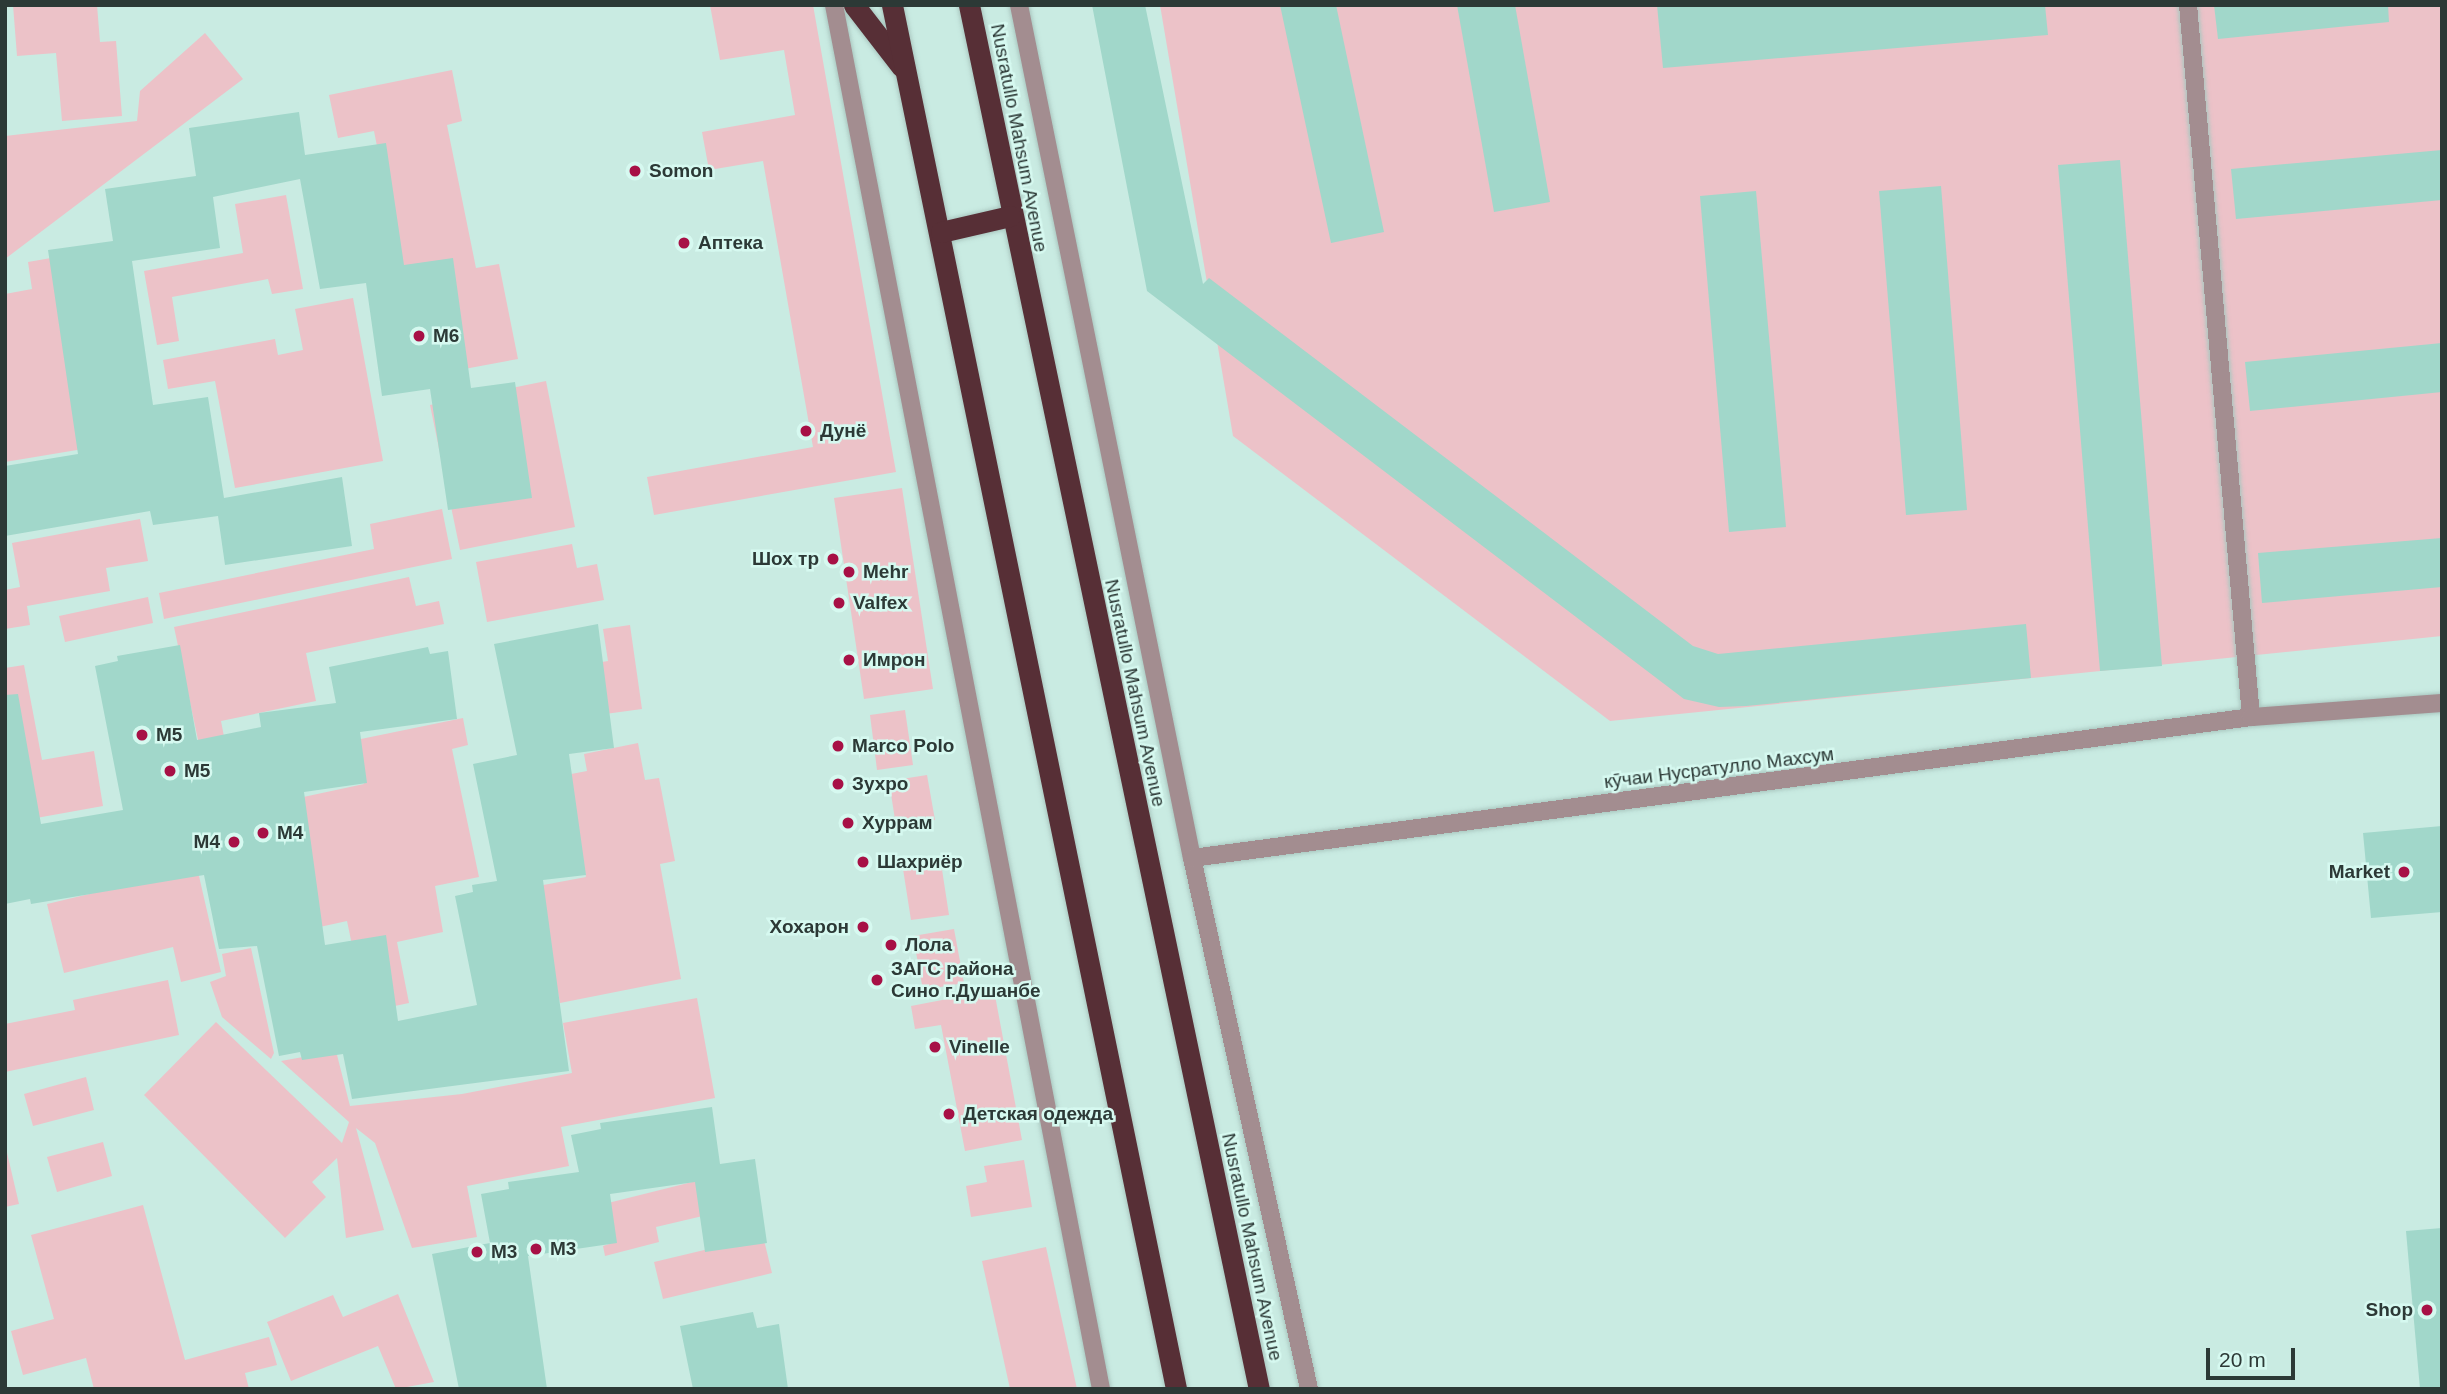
<!DOCTYPE html>
<html>
<head>
<meta charset="utf-8">
<style>
	body { margin:0 }
	#map { position:relative; width:2447px; height:1394px; overflow:hidden; background:#c9ebe2; font-family:Helvetica,sans-serif }
	div>[style] { position:absolute }
	.green>* { inset:0; background:#ecc2c8 }
	.building>* { inset:0; background:#a1d7ca }
	.roads { filter:drop-shadow(0 0 2px #aac7c0) drop-shadow(0 0 2px #aac7c0) }
	.minor>* { height:18px; margin:-9px; padding:0 9px; transform-origin:9px; border-radius:9px; background:#a38d90 }
	.highway>* { height:21px; margin:-10.5px; padding:0 10.5px; transform-origin:10.5px; border-radius:10.5px; background:#572f36 }
	.dots>* { width:19px; height:19px; translate:-50% -50%; box-sizing:border-box; border:4px solid #d6f9f0; border-radius:50% }
	span { translate:-50% -50%; white-space:nowrap; text-align:center; line-height:1.15; -webkit-text-stroke:5px #d6f9f0; paint-order:stroke }
	.street-label { font-size:19px; color:#2c3936 }
	.poi-label { font-size:19px; color:#2c3936; font-weight:700 }
	.left { translate:0 -50%; text-align:left }
	.right { translate:-100% -50%; text-align:right }
	.frame { position:absolute; inset:0; border:7px solid #2c3936; pointer-events:none }
	.scale { position:absolute; left:2206px; top:1348px; width:89px; height:32px; box-sizing:border-box; border:4px solid #2c3936; border-top:0; padding-left:9px; font-size:21px; line-height:24px; white-space:nowrap; color:#2c3936; -webkit-text-stroke:5px #d6f9f0; paint-order:stroke }
</style>
</head>
<body>
<div id="map">
	<div class="green">
		<i style="clip-path:polygon(13px 5px,97px 5px,100px 42px,116px 41px,122px 116px,62px 121px,56px 53px,17px 56px)"></i>
		<i style="clip-path:polygon(710px 5px,813px 5px,896px 472px,654px 515px,647px 477px,813px 447px,763px 161px,709px 170px,702px 132px,795px 115px,784px 50px,720px 60px)"></i>
		<i style="clip-path:polygon(1160px 5px,2442px 5px,2442px 636px,1610px 721px,1233px 436px)"></i>
		<i style="clip-path:polygon(205px 33px,243px 79px,5px 259px,5px 136px,137px 121px,140px 91px)"></i>
		<i style="clip-path:polygon(452px 70px,462px 121px,447px 125px,476px 268px,499px 264px,518px 359px,459px 370px,437px 261px,401px 268px,374px 131px,338px 138px,329px 95px)"></i>
		<i style="clip-path:polygon(286px 195px,303px 289px,272px 294px,268px 279px,172px 297px,179px 341px,157px 345px,144px 271px,243px 253px,235px 204px)"></i>
		<i style="clip-path:polygon(51px 258px,83px 449px,5px 462px,5px 294px,32px 289px,28px 262px)"></i>
		<i style="clip-path:polygon(353px 298px,383px 461px,235px 488px,215px 381px,168px 389px,163px 360px,275px 339px,278px 355px,303px 350px,295px 309px)"></i>
		<i style="clip-path:polygon(546px 381px,575px 527px,460px 550px,430px 405px)"></i>
		<i style="clip-path:polygon(902px 488px,933px 689px,864px 699px,834px 498px)"></i>
		<i style="clip-path:polygon(442px 509px,452px 559px,164px 619px,159px 593px,374px 549px,370px 524px)"></i>
		<i style="clip-path:polygon(140px 519px,148px 561px,106px 568px,110px 591px,27px 606px,30px 625px,5px 629px,5px 590px,20px 587px,12px 543px)"></i>
		<i style="clip-path:polygon(572px 544px,577px 568px,597px 564px,604px 600px,487px 622px,476px 562px)"></i>
		<i style="clip-path:polygon(409px 577px,416px 606px,439px 601px,444px 624px,306px 653px,316px 701px,221px 721px,229px 763px,204px 768px,174px 627px)"></i>
		<i style="clip-path:polygon(148px 597px,153px 623px,65px 642px,59px 616px)"></i>
		<i style="clip-path:polygon(630px 625px,642px 709px,598px 715px,590px 664px,608px 661px,603px 629px)"></i>
		<i style="clip-path:polygon(24px 665px,42px 760px,94px 751px,103px 806px,14px 822px,5px 771px,5px 668px)"></i>
		<i style="clip-path:polygon(905px 710px,913px 765px,877px 770px,870px 715px)"></i>
		<i style="clip-path:polygon(463px 718px,468px 745px,452px 749px,479px 877px,435px 886px,443px 932px,397px 942px,409px 1003px,366px 1012px,347px 921px,306px 930px,280px 802px,364px 784px,356px 740px)"></i>
		<i style="clip-path:polygon(638px 743px,645px 780px,659px 778px,675px 861px,660px 864px,681px 979px,560px 1003px,538px 886px,586px 877px,566px 775px,587px 771px,584px 754px)"></i>
		<i style="clip-path:polygon(927px 775px,935px 820px,896px 826px,889px 781px)"></i>
		<i style="clip-path:polygon(185px 815px,221px 972px,181px 982px,173px 947px,64px 973px,47px 904px,161px 877px)"></i>
		<i style="clip-path:polygon(941px 863px,949px 915px,911px 920px,903px 869px)"></i>
		<i style="clip-path:polygon(954px 929px,964px 983px,923px 990px,913px 936px)"></i>
		<i style="clip-path:polygon(251px 948px,274px 1053px,271px 1059px,222px 1017px,210px 982px,226px 976px,222px 954px)"></i>
		<i style="clip-path:polygon(168px 980px,179px 1035px,5px 1072px,5px 1024px,75px 1010px,73px 1000px)"></i>
		<i style="clip-path:polygon(994px 990px,1022px 1140px,965px 1151px,941px 1025px,915px 1029px,911px 1006px)"></i>
		<i style="clip-path:polygon(697px 998px,715px 1098px,561px 1127px,569px 1166px,467px 1186px,477px 1237px,412px 1248px,375px 1143px,356px 1128px,384px 1230px,346px 1238px,337px 1158px,312px 1182px,326px 1197px,285px 1238px,144px 1095px,216px 1022px,342px 1143px,349px 1122px,281px 1061px,336px 1051px,350px 1106px,462px 1094px,572px 1073px,563px 1023px)"></i>
		<i style="clip-path:polygon(86px 1077px,94px 1110px,33px 1126px,24px 1094px)"></i>
		<i style="clip-path:polygon(103px 1142px,112px 1176px,57px 1192px,47px 1157px)"></i>
		<i style="clip-path:polygon(5px 1144px,19px 1204px,5px 1207px)"></i>
		<i style="clip-path:polygon(1024px 1160px,1032px 1207px,971px 1217px,966px 1186px,987px 1182px,984px 1166px)"></i>
		<i style="clip-path:polygon(732px 1172px,741px 1207px,656px 1227px,659px 1242px,605px 1256px,603px 1246px,609px 1244px,600px 1205px)"></i>
		<i style="clip-path:polygon(143px 1205px,185px 1360px,269px 1337px,277px 1365px,245px 1373px,249px 1389px,94px 1389px,86px 1358px,23px 1375px,11px 1331px,54px 1319px,31px 1235px)"></i>
		<i style="clip-path:polygon(763px 1236px,772px 1273px,663px 1299px,654px 1262px)"></i>
		<i style="clip-path:polygon(1046px 1247px,1077px 1389px,1010px 1389px,982px 1261px)"></i>
		<i style="clip-path:polygon(398px 1294px,434px 1382px,396px 1389px,378px 1346px,291px 1381px,267px 1322px,333px 1295px,343px 1317px)"></i>
	</div>
	<div class="building">
		<i style="clip-path:polygon(1092px 5px,1145px 5px,1203px 284px,1209px 278px,1693px 646px,1718px 654px,2026px 624px,2031px 678px,1746px 706px,1719px 707px,1684px 699px,1147px 291px)"></i>
		<i style="clip-path:polygon(1280px 5px,1336px 5px,1384px 232px,1331px 243px)"></i>
		<i style="clip-path:polygon(1457px 5px,1515px 5px,1550px 202px,1494px 212px)"></i>
		<i style="clip-path:polygon(1657px 5px,2045px 5px,2048px 35px,1663px 68px)"></i>
		<i style="clip-path:polygon(2214px 5px,2388px 5px,2389px 22px,2218px 39px)"></i>
		<i style="clip-path:polygon(299px 112px,305px 155px,386px 143px,404px 265px,453px 258px,471px 388px,515px 382px,532px 498px,448px 510px,430px 389px,382px 396px,366px 283px,320px 289px,300px 179px,213px 197px,220px 248px,132px 261px,153px 405px,208px 397px,224px 498px,342px 477px,352px 546px,225px 565px,218px 516px,153px 525px,150px 511px,5px 536px,5px 466px,78px 454px,48px 250px,113px 241px,105px 189px,196px 176px,189px 128px)"></i>
		<i style="clip-path:polygon(2442px 150px,2442px 200px,2236px 219px,2231px 169px)"></i>
		<i style="clip-path:polygon(2120px 160px,2162px 666px,2100px 671px,2058px 165px)"></i>
		<i style="clip-path:polygon(1941px 186px,1967px 510px,1906px 515px,1879px 191px)"></i>
		<i style="clip-path:polygon(1756px 191px,1786px 527px,1729px 532px,1700px 196px)"></i>
		<i style="clip-path:polygon(2442px 343px,2442px 392px,2250px 411px,2245px 362px)"></i>
		<i style="clip-path:polygon(2442px 538px,2442px 587px,2262px 603px,2258px 553px)"></i>
		<i style="clip-path:polygon(598px 624px,614px 748px,569px 754px,586px 875px,543px 880px,569px 1071px,352px 1099px,343px 1054px,302px 1060px,300px 1052px,279px 1056px,257px 946px,219px 949px,204px 875px,31px 904px,30px 899px,5px 904px,5px 695px,18px 694px,41px 824px,123px 810px,95px 666px,118px 661px,117px 656px,180px 645px,197px 740px,261px 727px,259px 713px,336px 703px,329px 667px,428px 647px,430px 654px,448px 651px,457px 719px,360px 732px,367px 783px,304px 792px,325px 945px,386px 935px,398px 1021px,477px 1005px,455px 896px,473px 892px,472px 885px,497px 881px,473px 764px,517px 755px,494px 644px)"></i>
		<i style="clip-path:polygon(2442px 826px,2442px 912px,2371px 918px,2363px 833px)"></i>
		<i style="clip-path:polygon(712px 1107px,720px 1164px,755px 1159px,767px 1243px,705px 1252px,695px 1182px,610px 1194px,617px 1243px,528px 1256px,547px 1389px,459px 1389px,432px 1254px,490px 1243px,481px 1194px,509px 1189px,508px 1182px,579px 1172px,571px 1135px,601px 1129px,600px 1123px)"></i>
		<i style="clip-path:polygon(2442px 1228px,2442px 1389px,2420px 1389px,2406px 1231px)"></i>
		<i style="clip-path:polygon(753px 1312px,757px 1328px,779px 1324px,788px 1389px,693px 1389px,680px 1326px)"></i>
	</div>
	<div class="roads">
		<div class="minor">
			<i style="left:834px;top:5px;width:1410px;rotate:79.08deg"></i>
			<i style="left:1019px;top:5px;width:870px;rotate:78.54deg"></i>
			<i style="left:1192px;top:858px;width:544px;rotate:77.57deg"></i>
			<i style="left:2188px;top:5px;width:715px;rotate:84.94deg"></i>
			<i style="left:1192px;top:858px;width:1068px;rotate:-7.58deg"></i>
			<i style="left:2251px;top:717px;width:192px;rotate:-4.2deg"></i>
		</div>
		<div class="highway">
			<i style="left:854px;top:5px;width:78px;rotate:52.3deg"></i>
			<i style="left:892px;top:5px;width:1413px;rotate:78.4deg"></i>
			<i style="left:969px;top:5px;width:1414px;rotate:78.17deg"></i>
			<i style="left:941px;top:232px;width:71px;rotate:-13.1deg"></i>
		</div>
	</div>
	<div class="dots">
		<i style="left:635px;top:171px;background:#a71146"></i>
		<i style="left:684px;top:243px;background:#a71146"></i>
		<i style="left:419px;top:336px;background:#a71146"></i>
		<i style="left:806px;top:431px;background:#a71146"></i>
		<i style="left:833px;top:559px;background:#a71146"></i>
		<i style="left:849px;top:572px;background:#a71146"></i>
		<i style="left:839px;top:603px;background:#a71146"></i>
		<i style="left:849px;top:660px;background:#a71146"></i>
		<i style="left:142px;top:735px;background:#a71146"></i>
		<i style="left:838px;top:746px;background:#a71146"></i>
		<i style="left:170px;top:771px;background:#a71146"></i>
		<i style="left:838px;top:784px;background:#a71146"></i>
		<i style="left:848px;top:823px;background:#a71146"></i>
		<i style="left:263px;top:833px;background:#a71146"></i>
		<i style="left:234px;top:842px;background:#a71146"></i>
		<i style="left:863px;top:862px;background:#a71146"></i>
		<i style="left:2404px;top:872px;background:#a71146"></i>
		<i style="left:863px;top:927px;background:#a71146"></i>
		<i style="left:891px;top:945px;background:#a71146"></i>
		<i style="left:877px;top:980px;background:#a71146"></i>
		<i style="left:935px;top:1047px;background:#a71146"></i>
		<i style="left:949px;top:1114px;background:#a71146"></i>
		<i style="left:536px;top:1249px;background:#a71146"></i>
		<i style="left:477px;top:1252px;background:#a71146"></i>
		<i style="left:2427px;top:1310px;background:#a71146"></i>
	</div>
	<div class="street-label">
		<span style="left:1019px;top:138px;rotate:79deg">Nusratullo Mahsum Avenue</span>
		<span style="left:1135px;top:693px;rotate:78deg">Nusratullo Mahsum Avenue</span>
		<span style="left:1719px;top:768px;rotate:-7deg">кӯчаи Нусратулло Махсум</span>
		<span style="left:1252px;top:1247px;rotate:78deg">Nusratullo Mahsum Avenue</span>
	</div>
	<div class="poi-label">
		<span class="left" style="left:649px;top:171px">Somon</span>
		<span class="left" style="left:698px;top:243px">Аптека</span>
		<span class="left" style="left:433px;top:336px">М6</span>
		<span class="left" style="left:820px;top:431px">Дунё</span>
		<span class="right" style="left:819px;top:559px">Шох тр</span>
		<span class="left" style="left:863px;top:572px">Mehr</span>
		<span class="left" style="left:853px;top:603px">Valfex</span>
		<span class="left" style="left:863px;top:660px">Имрон</span>
		<span class="left" style="left:156px;top:735px">M5</span>
		<span class="left" style="left:852px;top:746px">Marco Polo</span>
		<span class="left" style="left:184px;top:771px">М5</span>
		<span class="left" style="left:852px;top:784px">Зухро</span>
		<span class="left" style="left:862px;top:823px">Хуррам</span>
		<span class="left" style="left:277px;top:833px">М4</span>
		<span class="right" style="left:220px;top:842px">M4</span>
		<span class="left" style="left:877px;top:862px">Шахриёр</span>
		<span class="right" style="left:2390px;top:872px">Market</span>
		<span class="right" style="left:849px;top:927px">Хохарон</span>
		<span class="left" style="left:905px;top:945px">Лола</span>
		<span class="left" style="left:891px;top:980px">ЗАГС района<br>Сино г.Душанбе</span>
		<span class="left" style="left:949px;top:1047px">Vinelle</span>
		<span class="left" style="left:963px;top:1114px">Детская одежда</span>
		<span class="left" style="left:550px;top:1249px">М3</span>
		<span class="left" style="left:491px;top:1252px">M3</span>
		<span class="right" style="left:2413px;top:1310px">Shop</span>
	</div>
	<div class="frame"></div>
	<div class="scale">20 m</div>
</div>
</body>
</html>
